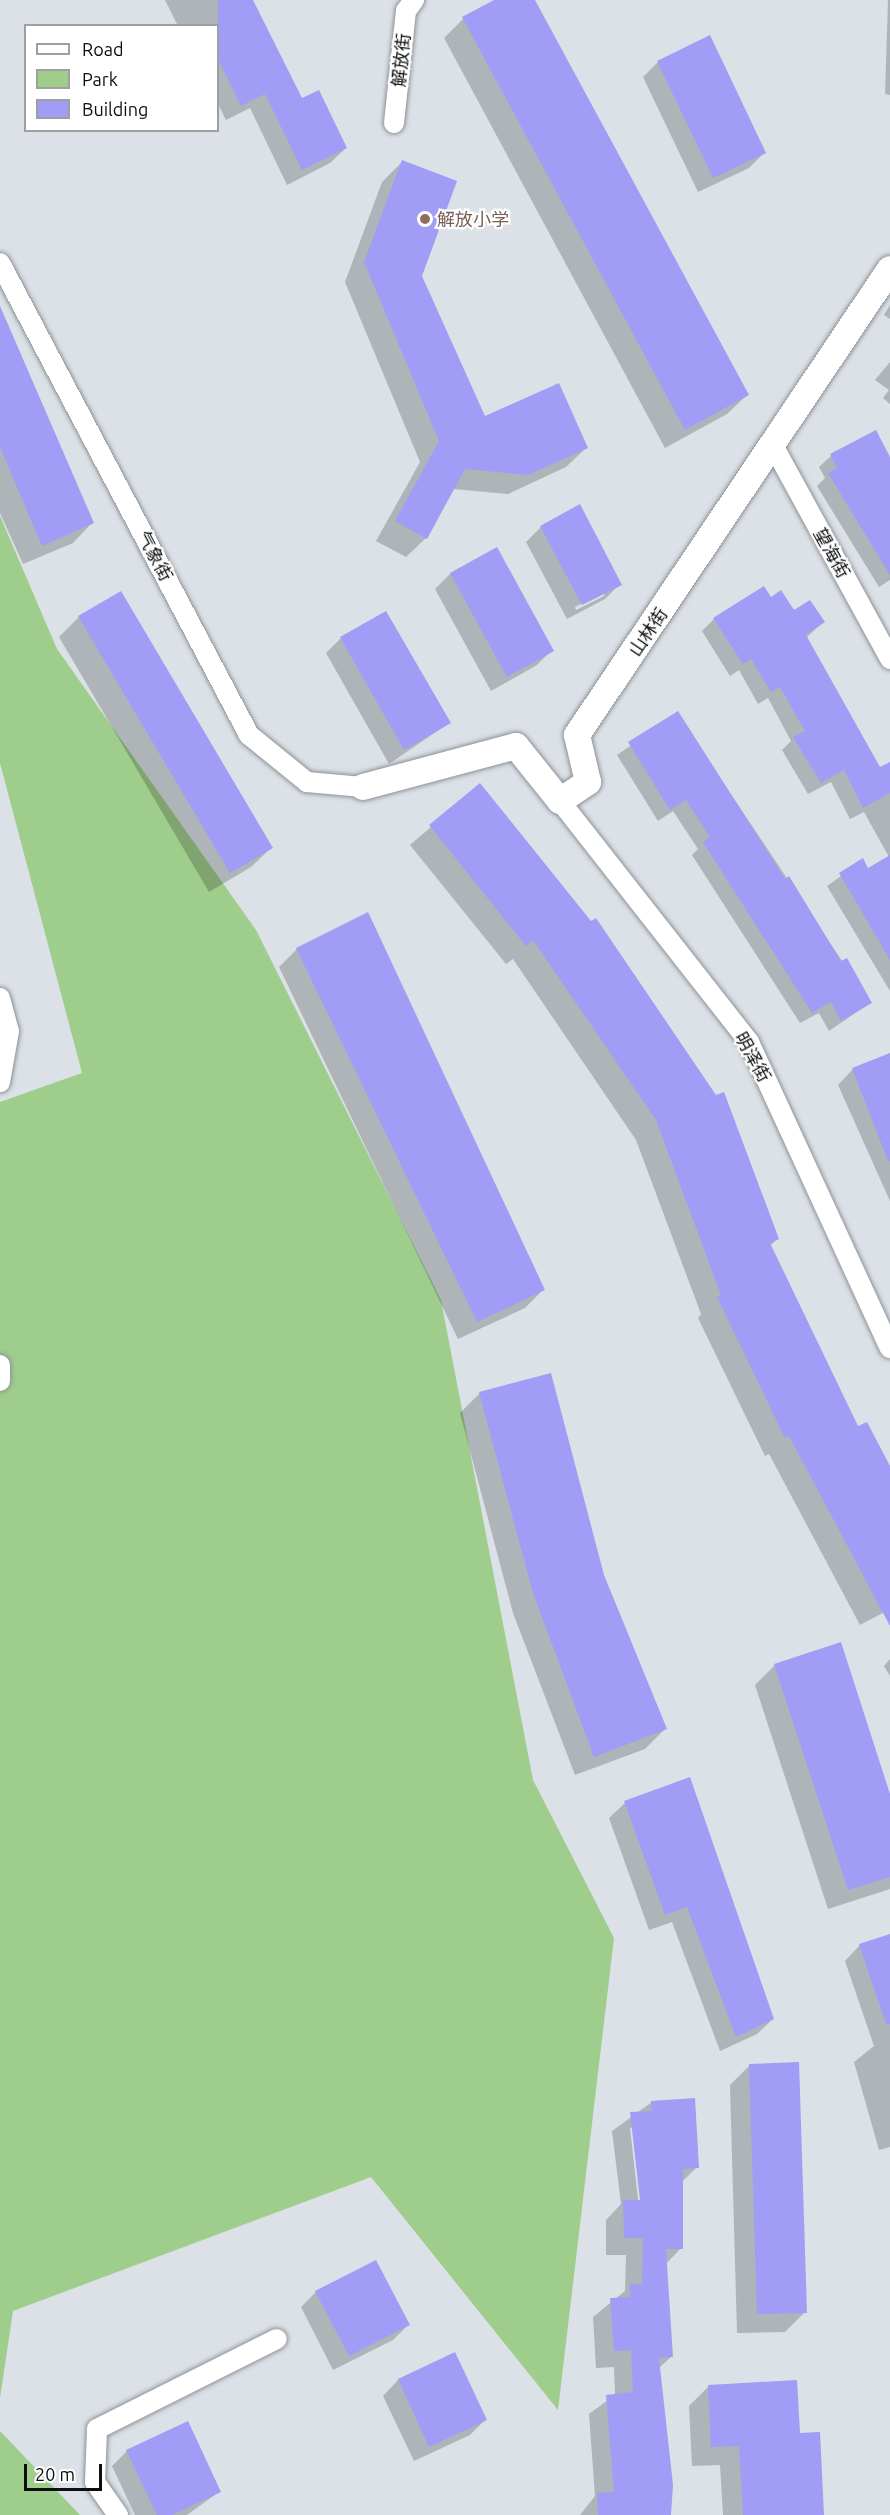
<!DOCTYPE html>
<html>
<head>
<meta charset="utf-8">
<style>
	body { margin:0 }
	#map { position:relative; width:890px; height:2515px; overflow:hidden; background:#dbe1e7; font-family:Ubuntu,"Noto Sans SC",sans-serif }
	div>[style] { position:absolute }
	.green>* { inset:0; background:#9fcd8c }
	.shadow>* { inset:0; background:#0003 }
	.building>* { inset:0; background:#a19cf6 }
	.roads { filter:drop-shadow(0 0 2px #8d9298) drop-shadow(0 0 2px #8d9298) }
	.minor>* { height:20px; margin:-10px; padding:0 10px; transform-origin:10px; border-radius:10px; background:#fff }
	.tertiary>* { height:26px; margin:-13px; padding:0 13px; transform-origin:13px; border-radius:13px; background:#fff }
	.dots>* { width:16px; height:16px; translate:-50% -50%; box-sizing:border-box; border:3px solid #fff; border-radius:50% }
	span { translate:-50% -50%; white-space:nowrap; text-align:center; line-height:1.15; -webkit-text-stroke:4.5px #fff; paint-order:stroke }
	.street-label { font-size:18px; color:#0d0e10 }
	.education-label { font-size:18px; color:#785e54 }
	.left { translate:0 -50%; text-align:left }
	.legend { position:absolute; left:24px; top:24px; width:195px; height:108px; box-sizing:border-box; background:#fff; border:2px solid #9e9f9f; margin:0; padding:8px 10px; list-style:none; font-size:18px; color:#0d0e10 }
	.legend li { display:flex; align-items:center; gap:12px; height:30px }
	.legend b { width:30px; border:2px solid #9e9f9f }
	.scale { position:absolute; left:24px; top:2464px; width:78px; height:27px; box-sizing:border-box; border:3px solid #0d0e10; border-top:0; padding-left:8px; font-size:18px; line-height:21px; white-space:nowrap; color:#0d0e10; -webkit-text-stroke:4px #fff; paint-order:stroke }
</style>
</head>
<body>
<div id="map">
	<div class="green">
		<i style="clip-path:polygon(0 516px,57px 649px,256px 930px,441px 1300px,533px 1780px,614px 1938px,558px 2410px,371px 2177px,13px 2311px,0 2398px,0 1102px,82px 1073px,0 763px)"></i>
		<i style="clip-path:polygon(0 2431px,80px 2515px,0 2515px)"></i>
	</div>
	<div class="shadow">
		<i style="clip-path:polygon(165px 0,252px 0,302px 100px,346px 148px,330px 163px,287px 185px,250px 108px,226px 120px,218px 104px,218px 26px,178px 26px)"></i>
		<i style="clip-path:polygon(498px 0,534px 0,747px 395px,727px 414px,665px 448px,444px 38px,463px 19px)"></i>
		<i style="clip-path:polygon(888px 0,890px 0,890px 95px,885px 94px)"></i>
		<i style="clip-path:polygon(658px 62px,765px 152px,749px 168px,698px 192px,643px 77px)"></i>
		<i style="clip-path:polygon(402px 162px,420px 276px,484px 418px,586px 448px,566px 467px,508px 494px,453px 489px,426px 538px,406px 557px,376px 541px,420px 462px,345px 282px,382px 182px)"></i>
		<i style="clip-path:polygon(890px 305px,890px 319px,884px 315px)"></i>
		<i style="clip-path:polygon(0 310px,92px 523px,73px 543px,23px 564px,0 513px)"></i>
		<i style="clip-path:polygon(890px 362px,890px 404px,883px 398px,889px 390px,875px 380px)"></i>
		<i style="clip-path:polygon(875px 432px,890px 460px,890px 580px,879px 587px,817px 486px,825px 478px,819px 467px,831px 456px)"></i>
		<i style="clip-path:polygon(evenodd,541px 527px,620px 584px,605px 599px,567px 619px,526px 542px,541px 527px,604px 592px,604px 596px,576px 610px,575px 607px,604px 592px)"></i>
		<i style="clip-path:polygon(496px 549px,552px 650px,537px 665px,491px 691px,435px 589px,450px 574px)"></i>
		<i style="clip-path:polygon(770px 599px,823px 622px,806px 638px,880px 769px,890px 764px,890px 991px,827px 886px,862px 861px,868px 870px,889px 857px,864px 812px,850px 819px,831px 782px,808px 794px,782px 750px,791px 741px,768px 698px,758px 704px,739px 670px,730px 676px,702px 631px,714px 619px)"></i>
		<i style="clip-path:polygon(79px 617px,271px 848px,251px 867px,209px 892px,59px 637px)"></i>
		<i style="clip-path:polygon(341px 638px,449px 723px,389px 764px,326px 653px)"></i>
		<i style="clip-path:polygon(677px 713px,870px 1003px,829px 1031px,819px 1013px,800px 1023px,692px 855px,698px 849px,673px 811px,658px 821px,617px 755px)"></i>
		<i style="clip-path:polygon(480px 785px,777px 1239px,770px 1246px,858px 1428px,890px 1469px,890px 1609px,860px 1625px,769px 1454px,765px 1456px,698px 1318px,701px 1314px,636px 1140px,513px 959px,506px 964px,410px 845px)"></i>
		<i style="clip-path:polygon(297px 949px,543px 1290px,525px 1308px,458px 1339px,279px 967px)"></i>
		<i style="clip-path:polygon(890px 1055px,890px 1201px,838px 1085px,853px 1069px)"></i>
		<i style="clip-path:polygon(480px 1393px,665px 1729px,645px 1749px,575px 1775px,513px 1613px,460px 1413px)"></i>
		<i style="clip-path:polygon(890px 1659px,890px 1676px,884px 1666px)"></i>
		<i style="clip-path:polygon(775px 1665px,890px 1798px,890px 1889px,828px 1909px,755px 1685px)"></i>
		<i style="clip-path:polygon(625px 1803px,773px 2019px,757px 2034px,720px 2051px,672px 1922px,649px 1930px,609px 1818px)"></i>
		<i style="clip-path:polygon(890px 1935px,890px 2147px,879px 2150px,854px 2062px,874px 2046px,845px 1961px,860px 1945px)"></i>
		<i style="clip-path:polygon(750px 2065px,805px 2312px,785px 2332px,737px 2333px,730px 2085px)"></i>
		<i style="clip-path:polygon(evenodd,652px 2102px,697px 2167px,681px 2183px,681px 2248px,666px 2264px,672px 2356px,658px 2369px,669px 2515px,580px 2515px,595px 2496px,589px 2414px,615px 2395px,614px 2367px,596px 2368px,593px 2317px,625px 2291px,626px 2255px,606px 2255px,606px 2220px,621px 2204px,612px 2131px,652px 2102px,630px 2128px,633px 2128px,642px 2207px,639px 2208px,630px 2128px)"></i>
		<i style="clip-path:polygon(316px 2292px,408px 2325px,393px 2340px,333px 2370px,301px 2307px)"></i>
		<i style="clip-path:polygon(455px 2354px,485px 2420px,470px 2435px,414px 2461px,383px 2396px,398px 2380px)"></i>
		<i style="clip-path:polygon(709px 2386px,798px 2434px,823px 2515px,723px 2515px,720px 2465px,692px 2466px,689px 2406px)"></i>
		<i style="clip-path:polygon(127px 2451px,219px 2492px,187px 2515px,135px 2515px,112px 2466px)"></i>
	</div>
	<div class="building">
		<i style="clip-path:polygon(218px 0,253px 0,302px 98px,319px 90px,347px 148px,302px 170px,265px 94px,241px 106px,218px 59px)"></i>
		<i style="clip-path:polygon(494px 0,535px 0,749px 395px,685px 430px,462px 17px)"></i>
		<i style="clip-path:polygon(710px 35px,766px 153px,713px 178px,657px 61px)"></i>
		<i style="clip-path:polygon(402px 160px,457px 181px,422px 276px,485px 416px,559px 383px,588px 448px,528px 475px,465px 469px,427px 539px,395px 521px,439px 441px,364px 262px)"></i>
		<i style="clip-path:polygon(0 306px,94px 523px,42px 546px,0 447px)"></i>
		<i style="clip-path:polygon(876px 430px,890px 457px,890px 575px,828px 473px,837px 468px,830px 454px)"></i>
		<i style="clip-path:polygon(580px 504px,622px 585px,582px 605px,540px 526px)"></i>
		<i style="clip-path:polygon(497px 547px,554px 651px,507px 677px,450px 573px)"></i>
		<i style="clip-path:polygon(764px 586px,771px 597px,781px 590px,794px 610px,810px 600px,825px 622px,806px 635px,880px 767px,890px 762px,890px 793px,863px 808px,844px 770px,821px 783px,793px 737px,805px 731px,780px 687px,771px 692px,751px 659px,743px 664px,713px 618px)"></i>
		<i style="clip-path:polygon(121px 591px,273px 848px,230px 873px,78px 616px)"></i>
		<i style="clip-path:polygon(386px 611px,451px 723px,404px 750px,340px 637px)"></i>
		<i style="clip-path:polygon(678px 711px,785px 879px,789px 876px,841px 961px,847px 958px,872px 1003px,841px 1021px,831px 1002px,812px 1013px,703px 842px,710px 837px,686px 800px,670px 810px,628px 742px)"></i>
		<i style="clip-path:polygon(480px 783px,591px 921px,596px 918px,716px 1095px,724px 1092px,779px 1239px,770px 1243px,858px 1426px,867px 1422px,890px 1466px,890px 1626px,789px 1436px,785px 1438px,717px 1297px,721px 1295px,656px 1120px,533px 940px,526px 946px,429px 825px)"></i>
		<i style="clip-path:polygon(890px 855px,890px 960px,839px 873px,863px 858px,868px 868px)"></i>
		<i style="clip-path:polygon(368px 912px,545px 1290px,477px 1322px,296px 948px)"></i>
		<i style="clip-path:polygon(890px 1053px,890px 1161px,888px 1161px,852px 1068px)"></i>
		<i style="clip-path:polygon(551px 1373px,604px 1575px,667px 1729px,594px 1757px,533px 1593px,479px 1392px)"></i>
		<i style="clip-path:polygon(841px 1642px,890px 1794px,890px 1877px,848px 1890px,774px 1664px)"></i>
		<i style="clip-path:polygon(690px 1777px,774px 2019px,736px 2037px,687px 1907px,665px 1915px,624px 1801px)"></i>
		<i style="clip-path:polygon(890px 1934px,890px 2024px,886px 2024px,859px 1944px)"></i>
		<i style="clip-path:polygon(799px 2062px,807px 2313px,757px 2314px,749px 2064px)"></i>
		<i style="clip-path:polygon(695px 2098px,699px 2168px,683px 2169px,683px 2249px,666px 2249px,673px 2357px,659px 2358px,673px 2485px,671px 2515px,598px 2515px,597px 2493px,614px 2492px,606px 2395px,633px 2392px,631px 2350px,614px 2351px,610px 2298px,630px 2297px,630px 2284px,642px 2284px,643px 2238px,624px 2238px,623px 2200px,640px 2200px,630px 2112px,652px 2111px,651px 2101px)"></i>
		<i style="clip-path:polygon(376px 2260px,410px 2325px,349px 2356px,315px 2291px)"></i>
		<i style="clip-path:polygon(455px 2352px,487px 2420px,429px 2447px,398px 2379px)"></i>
		<i style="clip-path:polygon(797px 2380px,800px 2433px,820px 2432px,824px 2515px,743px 2515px,739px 2446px,711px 2447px,708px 2385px)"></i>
		<i style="clip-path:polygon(188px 2421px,221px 2492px,172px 2515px,157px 2515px,126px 2450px)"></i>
	</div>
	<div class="roads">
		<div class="minor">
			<i style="left:394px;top:123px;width:113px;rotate:-83.9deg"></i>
			<i style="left:406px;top:11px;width:14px;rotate:-54deg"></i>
			<i style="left:0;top:263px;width:534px;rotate:62.19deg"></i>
			<i style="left:249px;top:735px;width:75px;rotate:39deg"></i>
			<i style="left:307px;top:782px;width:56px;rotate:5.1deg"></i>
			<i style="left:774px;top:447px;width:242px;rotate:61.3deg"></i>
			<i style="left:560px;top:801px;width:306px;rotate:51.9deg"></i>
			<i style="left:749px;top:1042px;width:337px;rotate:65.3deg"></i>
			<i style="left:0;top:998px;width:34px;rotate:75deg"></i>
			<i style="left:9px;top:1031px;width:52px;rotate:100deg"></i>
			<i style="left:0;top:1365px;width:16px;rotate:90deg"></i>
			<i style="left:118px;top:2515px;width:40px;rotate:-124.9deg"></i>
			<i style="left:95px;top:2482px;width:53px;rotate:-87.8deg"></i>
			<i style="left:97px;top:2429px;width:201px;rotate:-26.6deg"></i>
		</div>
		<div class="tertiary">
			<i style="left:363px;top:787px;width:158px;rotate:-15deg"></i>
			<i style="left:516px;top:746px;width:70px;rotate:51.3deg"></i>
			<i style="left:560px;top:801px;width:34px;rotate:-34deg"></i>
			<i style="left:588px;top:782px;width:48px;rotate:-103.2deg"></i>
			<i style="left:577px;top:735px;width:561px;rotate:-56.11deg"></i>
		</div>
	</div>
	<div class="dots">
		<i style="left:425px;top:219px;background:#8d6e63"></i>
	</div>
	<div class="street-label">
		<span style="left:401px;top:60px;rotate:-84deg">解放街</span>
		<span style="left:832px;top:553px;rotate:61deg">望海街</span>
		<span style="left:155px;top:556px;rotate:62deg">气象街</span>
		<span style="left:648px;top:632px;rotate:-56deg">山林街</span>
		<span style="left:753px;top:1057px;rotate:61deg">明泽街</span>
	</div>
	<div class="education-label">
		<span class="left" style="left:437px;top:219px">解放小学</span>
	</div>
	<ul class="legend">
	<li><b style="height:8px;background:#fff"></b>Road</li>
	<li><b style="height:16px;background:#9fcd8c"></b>Park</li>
	<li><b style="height:16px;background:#a19cf6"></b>Building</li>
	</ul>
	<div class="scale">20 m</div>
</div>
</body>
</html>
